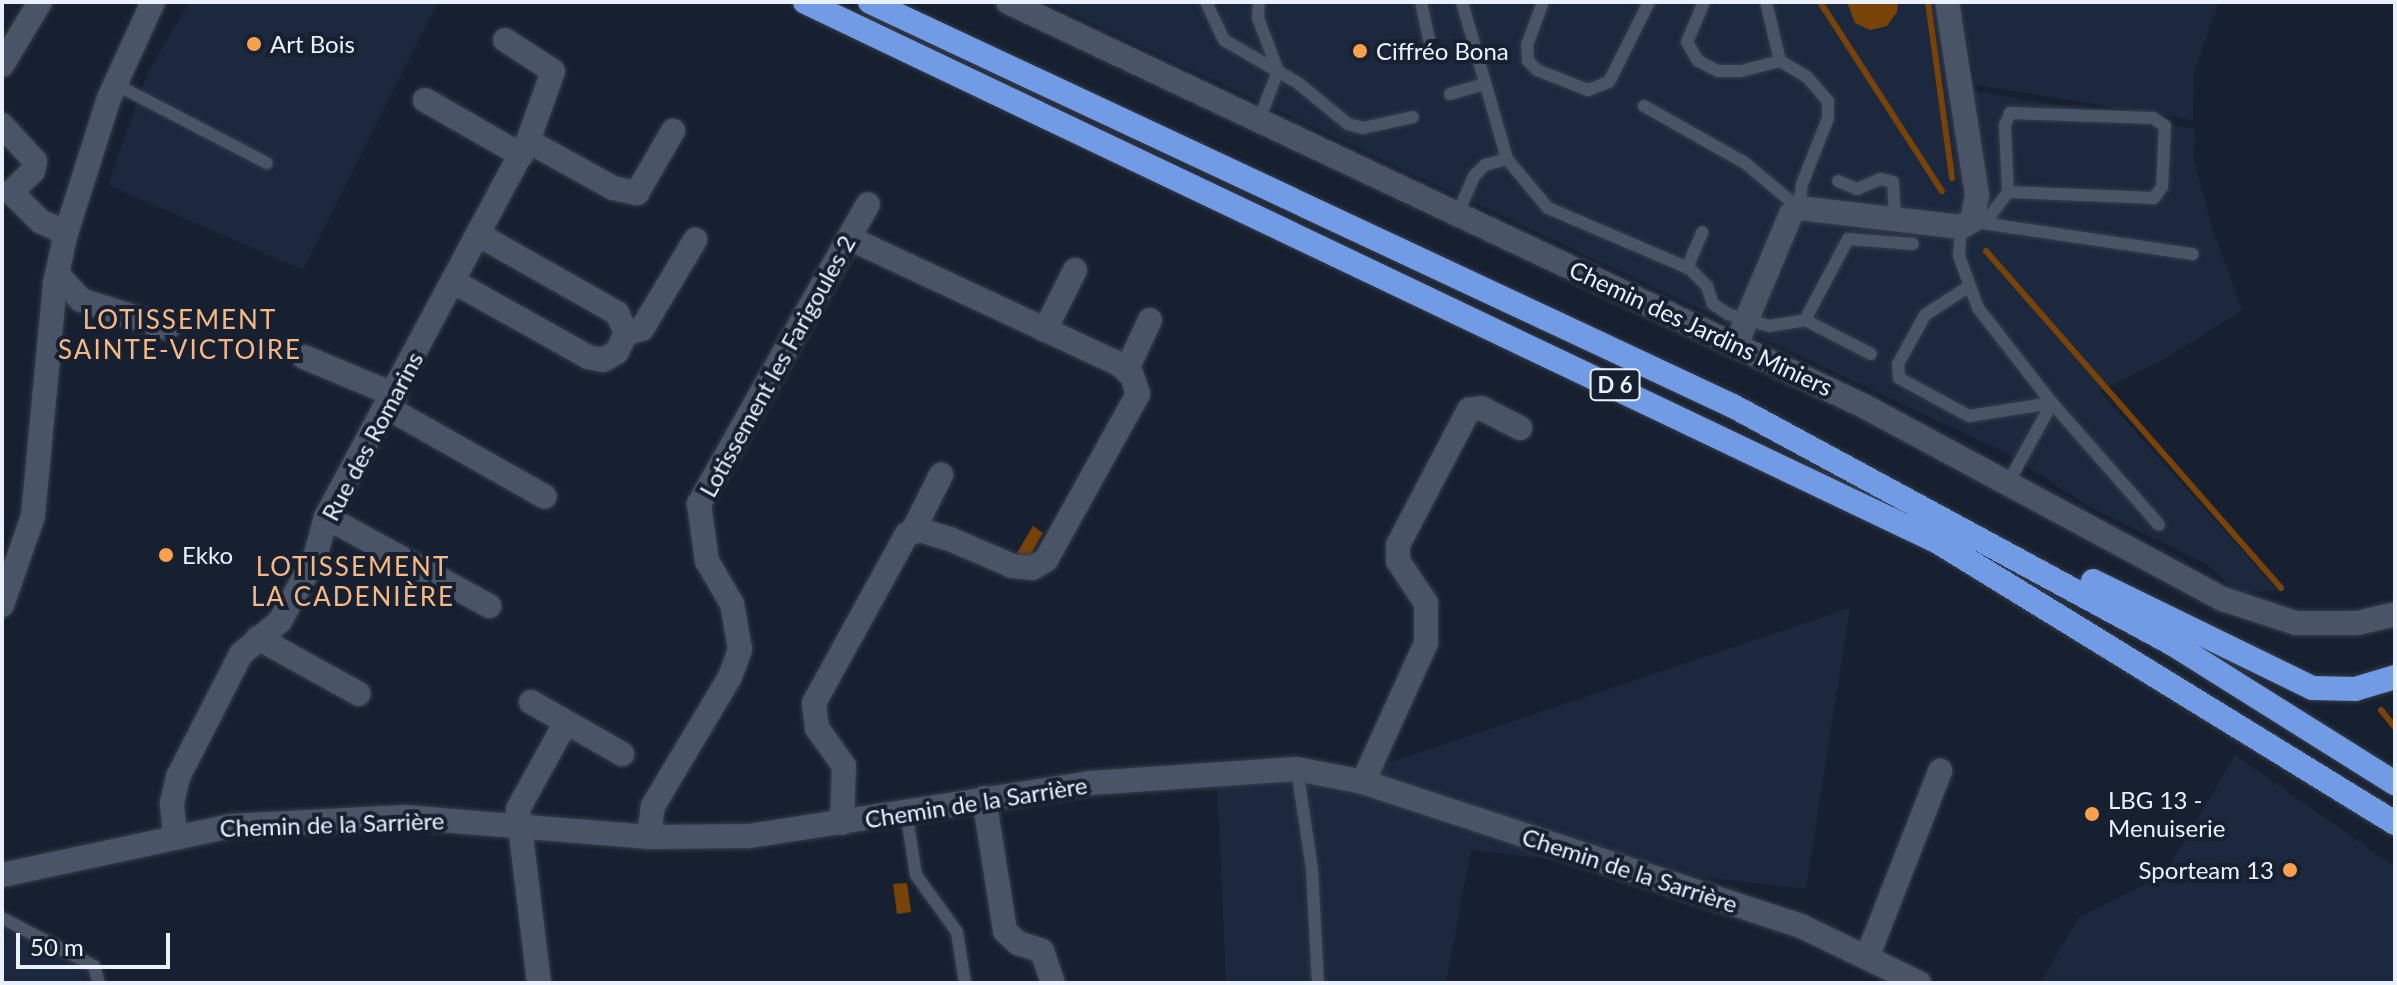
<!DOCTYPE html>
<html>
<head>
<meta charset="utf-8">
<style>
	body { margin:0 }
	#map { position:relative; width:2397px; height:985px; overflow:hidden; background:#172030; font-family:Lato,sans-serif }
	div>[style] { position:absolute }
	.built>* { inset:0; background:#1c283e }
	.water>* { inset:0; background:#784308 }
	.stream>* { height:6px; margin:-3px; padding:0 3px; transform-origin:3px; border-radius:3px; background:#784308 }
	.roads { filter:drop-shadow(0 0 2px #363c4a) drop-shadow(0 0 2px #363c4a) }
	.lane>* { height:12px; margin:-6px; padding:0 6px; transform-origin:6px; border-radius:6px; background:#495466 }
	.street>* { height:24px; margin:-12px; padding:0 12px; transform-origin:12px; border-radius:12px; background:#495466 }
	.secondary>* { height:24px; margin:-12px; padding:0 12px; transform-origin:12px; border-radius:12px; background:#495466 }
	.highway>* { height:24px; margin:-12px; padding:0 12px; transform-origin:12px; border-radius:12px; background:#719be5 }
	.dots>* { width:22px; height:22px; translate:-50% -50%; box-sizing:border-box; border:4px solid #172030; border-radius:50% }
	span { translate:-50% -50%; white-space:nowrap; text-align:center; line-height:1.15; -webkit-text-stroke:8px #172030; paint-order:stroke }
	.shield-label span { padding:2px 6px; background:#172030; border:2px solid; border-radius:6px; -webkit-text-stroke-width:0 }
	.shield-label { font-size:22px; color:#eaf1fd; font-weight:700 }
	.poi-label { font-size:24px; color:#eaf1fd }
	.left { translate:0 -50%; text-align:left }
	.right { translate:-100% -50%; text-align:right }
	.street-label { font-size:24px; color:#eaf1fd }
	.neighbourhood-label { font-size:26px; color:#f7b883; letter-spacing:2px }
	.frame { position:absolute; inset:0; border:4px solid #eaf1fd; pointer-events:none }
	.scale { position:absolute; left:16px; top:933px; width:154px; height:36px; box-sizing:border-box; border:4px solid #eaf1fd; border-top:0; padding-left:10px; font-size:24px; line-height:28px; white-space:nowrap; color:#eaf1fd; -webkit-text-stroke:6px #172030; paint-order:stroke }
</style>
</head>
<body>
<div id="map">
	<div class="built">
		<i style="clip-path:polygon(189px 2px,438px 2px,303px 270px,108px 185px,147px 74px)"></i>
		<i style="clip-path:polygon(1047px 2px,1955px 2px,1975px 91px,2195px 129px,2194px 160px,2211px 224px,2242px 310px,2166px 358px,2099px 391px,2277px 590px,2241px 594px,2205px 563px,2088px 506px,2006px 453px)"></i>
		<i style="clip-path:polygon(1959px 2px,2219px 2px,2194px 71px,2193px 120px,1976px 85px)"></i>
		<i style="clip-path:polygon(1850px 608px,1806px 889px,1471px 850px,1446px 983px,1226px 983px,1217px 782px,1376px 767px)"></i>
		<i style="clip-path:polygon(2235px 755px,2395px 867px,2395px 983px,2041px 983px,2078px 918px,2164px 875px)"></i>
		<i style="clip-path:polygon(2px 922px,11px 926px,111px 983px,2px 983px)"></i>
	</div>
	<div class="water">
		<i style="clip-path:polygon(1847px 2px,1898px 2px,1897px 12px,1887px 26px,1870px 30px,1855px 23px)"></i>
		<i style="clip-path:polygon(1033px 526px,1043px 533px,1028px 559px,1017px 553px)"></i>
		<i style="clip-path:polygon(907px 883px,911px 912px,897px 914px,893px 884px)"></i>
	</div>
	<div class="stream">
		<i style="left:1820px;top:2px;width:225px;rotate:57.2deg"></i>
		<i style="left:1928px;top:2px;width:178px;rotate:82.2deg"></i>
		<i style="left:1986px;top:251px;width:448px;rotate:48.8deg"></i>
		<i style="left:2381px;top:710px;width:22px;rotate:51deg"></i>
	</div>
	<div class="roads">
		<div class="lane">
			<i style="left:1206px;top:2px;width:42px;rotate:64.7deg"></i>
			<i style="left:1224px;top:40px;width:86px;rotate:30.2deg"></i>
			<i style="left:1298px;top:83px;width:65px;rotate:39.4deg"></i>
			<i style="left:1348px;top:124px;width:16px;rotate:15deg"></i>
			<i style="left:1363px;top:128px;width:51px;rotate:-12.4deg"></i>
			<i style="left:1259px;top:2px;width:16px;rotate:94deg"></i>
			<i style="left:1258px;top:18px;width:57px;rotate:69.3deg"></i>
			<i style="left:1278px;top:71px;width:53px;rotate:111.2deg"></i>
			<i style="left:1421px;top:2px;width:39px;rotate:78deg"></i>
			<i style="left:1462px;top:2px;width:163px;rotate:74deg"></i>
			<i style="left:1507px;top:159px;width:64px;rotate:50.1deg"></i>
			<i style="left:1548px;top:208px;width:155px;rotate:23.2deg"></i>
			<i style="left:1690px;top:269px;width:24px;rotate:45deg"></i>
			<i style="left:1707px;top:286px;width:19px;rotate:72deg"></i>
			<i style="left:1713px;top:304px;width:18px;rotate:34deg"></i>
			<i style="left:1728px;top:314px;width:43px;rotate:16.3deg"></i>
			<i style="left:1769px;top:326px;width:36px;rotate:-9deg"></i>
			<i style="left:1805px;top:320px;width:74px;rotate:27.3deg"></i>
			<i style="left:1543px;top:2px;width:46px;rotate:110.4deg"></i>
			<i style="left:1527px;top:45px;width:16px;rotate:86deg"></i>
			<i style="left:1528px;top:61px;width:13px;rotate:45deg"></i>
			<i style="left:1537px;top:70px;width:55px;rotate:21.4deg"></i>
			<i style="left:1588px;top:90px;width:22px;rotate:-21deg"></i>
			<i style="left:1609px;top:82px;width:89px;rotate:-63.4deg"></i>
			<i style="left:1766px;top:2px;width:61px;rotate:76.7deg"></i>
			<i style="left:115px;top:84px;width:171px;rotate:27.5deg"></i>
			<i style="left:1450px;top:94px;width:36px;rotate:-16deg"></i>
			<i style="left:1644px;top:106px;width:116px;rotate:29.4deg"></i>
			<i style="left:1745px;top:163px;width:70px;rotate:39.8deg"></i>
			<i style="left:1799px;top:208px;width:24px;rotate:-83deg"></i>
			<i style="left:1802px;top:184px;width:71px;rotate:-68.5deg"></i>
			<i style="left:1828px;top:118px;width:17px;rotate:-90deg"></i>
			<i style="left:1828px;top:101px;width:32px;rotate:-131deg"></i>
			<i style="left:1807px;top:77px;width:31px;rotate:-149deg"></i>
			<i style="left:1780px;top:61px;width:40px;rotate:165.6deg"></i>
			<i style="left:1741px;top:71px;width:23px;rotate:180deg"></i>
			<i style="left:1718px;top:71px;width:22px;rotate:-153deg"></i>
			<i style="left:1698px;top:61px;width:22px;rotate:-120deg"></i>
			<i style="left:1687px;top:42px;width:43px;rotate:-67deg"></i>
			<i style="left:1838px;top:181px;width:21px;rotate:23deg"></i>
			<i style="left:1857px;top:189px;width:25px;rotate:-23deg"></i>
			<i style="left:1880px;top:179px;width:13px;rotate:13deg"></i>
			<i style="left:1893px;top:182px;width:36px;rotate:87deg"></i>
			<i style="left:1458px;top:213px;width:40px;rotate:-66.6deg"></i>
			<i style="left:1474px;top:176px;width:16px;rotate:-45deg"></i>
			<i style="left:1485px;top:165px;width:23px;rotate:-15deg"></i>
			<i style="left:1972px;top:221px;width:19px;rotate:-16deg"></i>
			<i style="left:1990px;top:216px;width:30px;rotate:-53deg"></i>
			<i style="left:2008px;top:192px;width:67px;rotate:-92.6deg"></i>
			<i style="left:2005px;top:125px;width:13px;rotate:-67deg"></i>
			<i style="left:2010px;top:113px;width:143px;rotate:2deg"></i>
			<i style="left:2153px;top:118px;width:14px;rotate:34deg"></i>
			<i style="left:2165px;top:126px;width:61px;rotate:92.8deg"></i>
			<i style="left:2162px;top:187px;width:14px;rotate:126deg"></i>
			<i style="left:2154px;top:198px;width:146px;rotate:-177.6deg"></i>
			<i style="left:1975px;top:222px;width:220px;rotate:8.4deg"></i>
			<i style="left:1961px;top:227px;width:29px;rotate:94deg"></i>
			<i style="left:1959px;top:256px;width:55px;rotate:69.9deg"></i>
			<i style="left:1978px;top:308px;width:120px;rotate:52.1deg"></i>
			<i style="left:2052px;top:403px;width:91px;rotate:118.8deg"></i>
			<i style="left:1687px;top:268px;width:39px;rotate:-67deg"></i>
			<i style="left:1968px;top:287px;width:51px;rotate:146.9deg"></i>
			<i style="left:1925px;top:315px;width:56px;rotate:118.9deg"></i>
			<i style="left:1898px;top:364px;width:14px;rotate:86deg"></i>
			<i style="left:1899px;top:378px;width:80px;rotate:28.5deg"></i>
			<i style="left:1969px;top:416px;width:84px;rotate:-8.9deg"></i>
			<i style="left:2052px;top:403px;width:162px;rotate:48.7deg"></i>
			<i style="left:1805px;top:320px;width:92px;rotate:-62deg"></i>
			<i style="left:1848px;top:239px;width:65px;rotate:4.4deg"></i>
			<i style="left:1297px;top:769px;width:101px;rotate:81.5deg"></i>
			<i style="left:1312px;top:869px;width:114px;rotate:87deg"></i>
			<i style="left:906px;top:811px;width:65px;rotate:81.1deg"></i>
			<i style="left:916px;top:875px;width:70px;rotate:54.3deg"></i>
			<i style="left:957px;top:932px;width:52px;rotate:81.1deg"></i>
			<i style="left:2px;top:918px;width:104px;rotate:27.6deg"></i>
			<i style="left:94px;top:966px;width:18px;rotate:74deg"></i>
		</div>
		<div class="street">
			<i style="left:2px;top:65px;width:74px;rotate:-58.9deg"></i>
			<i style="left:425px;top:100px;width:111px;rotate:29.8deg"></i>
			<i style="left:2px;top:125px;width:49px;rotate:47.5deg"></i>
			<i style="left:35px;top:161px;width:10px;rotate:101deg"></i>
			<i style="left:33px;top:171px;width:30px;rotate:136deg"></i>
			<i style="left:11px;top:192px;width:41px;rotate:45deg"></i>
			<i style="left:40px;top:221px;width:29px;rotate:25deg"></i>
			<i style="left:528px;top:141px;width:97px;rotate:28.9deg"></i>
			<i style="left:613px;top:188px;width:25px;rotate:12deg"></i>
			<i style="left:637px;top:193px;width:72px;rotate:-59.9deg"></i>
			<i style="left:57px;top:274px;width:35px;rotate:47deg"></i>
			<i style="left:81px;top:300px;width:91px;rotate:17.8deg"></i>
			<i style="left:454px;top:282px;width:154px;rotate:29.2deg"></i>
			<i style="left:588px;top:357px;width:15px;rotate:11deg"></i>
			<i style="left:603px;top:360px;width:16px;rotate:-30deg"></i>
			<i style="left:617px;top:352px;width:21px;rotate:-65deg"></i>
			<i style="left:626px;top:333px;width:22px;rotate:-114deg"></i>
			<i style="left:617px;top:313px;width:159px;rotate:-150.5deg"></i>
			<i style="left:1045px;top:330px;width:67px;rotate:-63.4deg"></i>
			<i style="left:626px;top:333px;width:16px;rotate:-14deg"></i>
			<i style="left:642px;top:329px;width:104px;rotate:-59.2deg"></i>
			<i style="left:1736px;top:345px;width:142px;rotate:-67.2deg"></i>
			<i style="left:1791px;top:214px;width:10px;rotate:-37deg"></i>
			<i style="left:1799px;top:208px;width:163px;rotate:6.7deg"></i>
			<i style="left:1961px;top:227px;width:13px;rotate:-29deg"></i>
			<i style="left:1972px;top:221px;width:26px;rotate:-79deg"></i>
			<i style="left:1977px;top:195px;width:195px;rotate:-98.8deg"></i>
			<i style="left:304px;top:357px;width:99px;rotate:22.7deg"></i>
			<i style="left:1127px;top:369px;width:54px;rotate:-64.9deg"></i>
			<i style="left:388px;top:408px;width:180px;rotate:29.5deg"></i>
			<i style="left:326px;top:517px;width:186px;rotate:28.6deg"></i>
			<i style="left:913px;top:531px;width:63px;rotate:-63.4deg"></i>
			<i style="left:258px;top:638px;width:115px;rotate:29deg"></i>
			<i style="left:531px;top:702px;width:105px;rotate:29.7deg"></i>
			<i style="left:1363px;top:782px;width:153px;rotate:-65.6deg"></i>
			<i style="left:1426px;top:643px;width:40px;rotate:-90deg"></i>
			<i style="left:1426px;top:603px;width:50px;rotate:-123.7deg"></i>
			<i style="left:1398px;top:561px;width:16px;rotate:-90deg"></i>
			<i style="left:1398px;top:545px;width:153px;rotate:-62.3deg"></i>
			<i style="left:1469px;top:410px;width:12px;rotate:-9deg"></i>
			<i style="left:1481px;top:408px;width:44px;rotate:27.1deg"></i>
			<i style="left:984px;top:798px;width:135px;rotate:81deg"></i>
			<i style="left:1005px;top:931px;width:18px;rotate:43deg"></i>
			<i style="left:1018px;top:943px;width:25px;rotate:18deg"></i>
			<i style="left:1042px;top:951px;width:34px;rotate:71deg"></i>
			<i style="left:842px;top:823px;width:57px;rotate:-88deg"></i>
			<i style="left:844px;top:766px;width:47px;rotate:-125.4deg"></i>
			<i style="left:817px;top:728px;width:25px;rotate:-97deg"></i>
			<i style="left:814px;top:703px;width:193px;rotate:-61.2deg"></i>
			<i style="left:907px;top:534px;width:14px;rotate:-17deg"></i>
			<i style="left:920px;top:530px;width:31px;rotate:17deg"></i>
			<i style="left:950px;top:539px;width:68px;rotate:23.5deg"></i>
			<i style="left:1012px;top:566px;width:20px;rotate:6deg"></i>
			<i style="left:1032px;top:568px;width:16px;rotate:-30deg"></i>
			<i style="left:1046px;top:560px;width:190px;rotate:-61deg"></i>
			<i style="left:1138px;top:394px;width:19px;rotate:-108deg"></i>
			<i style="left:1132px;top:376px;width:18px;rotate:-137deg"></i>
			<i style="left:1119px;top:364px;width:298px;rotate:-155deg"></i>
			<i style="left:175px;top:834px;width:31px;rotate:-96deg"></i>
			<i style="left:172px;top:803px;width:27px;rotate:-77deg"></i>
			<i style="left:178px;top:777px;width:138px;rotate:-62.9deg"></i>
			<i style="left:241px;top:654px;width:51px;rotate:-40.2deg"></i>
			<i style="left:280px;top:621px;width:72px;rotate:-60.9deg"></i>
			<i style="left:315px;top:558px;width:42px;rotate:-75deg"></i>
			<i style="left:326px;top:517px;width:427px;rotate:-61.8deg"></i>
			<i style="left:528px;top:141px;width:74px;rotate:-70.3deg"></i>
			<i style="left:553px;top:71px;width:57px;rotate:-147.1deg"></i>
			<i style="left:649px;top:837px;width:31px;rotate:-83deg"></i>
			<i style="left:653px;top:806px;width:150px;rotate:-59.2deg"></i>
			<i style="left:730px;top:677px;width:30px;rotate:-70deg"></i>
			<i style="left:740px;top:649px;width:46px;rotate:-100.1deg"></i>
			<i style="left:732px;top:604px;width:50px;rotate:-120.2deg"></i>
			<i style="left:707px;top:561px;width:58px;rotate:-98deg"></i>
			<i style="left:699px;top:504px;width:344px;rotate:-60.6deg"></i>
			<i style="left:2px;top:875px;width:234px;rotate:-12.1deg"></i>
			<i style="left:231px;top:826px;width:174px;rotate:-3deg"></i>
			<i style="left:405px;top:817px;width:245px;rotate:4.7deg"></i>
			<i style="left:649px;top:837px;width:100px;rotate:-0.6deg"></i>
			<i style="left:749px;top:836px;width:345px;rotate:-8.8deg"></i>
			<i style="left:1090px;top:783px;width:207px;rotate:-3.9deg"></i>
			<i style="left:1297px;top:769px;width:67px;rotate:11.1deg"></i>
			<i style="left:1363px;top:782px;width:463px;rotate:18.2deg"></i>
			<i style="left:1803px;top:927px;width:129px;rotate:25.8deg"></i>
			<i style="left:1868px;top:955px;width:198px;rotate:-68.6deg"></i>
			<i style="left:539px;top:983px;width:175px;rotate:-96.9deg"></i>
			<i style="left:518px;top:809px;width:99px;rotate:-61.1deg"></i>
		</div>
		<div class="secondary">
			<i style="left:1008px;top:2px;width:947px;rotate:25.27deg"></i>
			<i style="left:1864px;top:406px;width:408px;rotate:28.3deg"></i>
			<i style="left:2223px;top:599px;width:77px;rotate:18.2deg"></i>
			<i style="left:2296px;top:623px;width:61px"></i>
			<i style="left:2357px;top:623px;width:39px;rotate:-13deg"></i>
			<i style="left:2px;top:605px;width:94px;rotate:-70.8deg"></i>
			<i style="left:33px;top:516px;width:234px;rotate:-84.6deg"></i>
			<i style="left:55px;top:283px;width:51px;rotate:-77.6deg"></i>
			<i style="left:66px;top:233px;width:142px;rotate:-72.3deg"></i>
			<i style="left:109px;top:98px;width:106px;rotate:-65.4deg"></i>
		</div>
		<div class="highway">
			<i style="left:805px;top:2px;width:1255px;rotate:25.48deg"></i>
			<i style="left:1938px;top:542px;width:536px;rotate:31.59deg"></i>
			<i style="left:870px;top:2px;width:953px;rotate:25.09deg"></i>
			<i style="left:1733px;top:406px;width:500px;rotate:28.41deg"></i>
			<i style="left:2173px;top:644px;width:262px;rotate:32.1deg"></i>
			<i style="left:2093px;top:581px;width:244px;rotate:26deg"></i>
			<i style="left:2312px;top:688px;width:43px;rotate:1.3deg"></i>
			<i style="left:2355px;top:689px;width:42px;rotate:-16.7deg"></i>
		</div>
	</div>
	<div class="dots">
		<i style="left:254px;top:44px;background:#f9a04d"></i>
		<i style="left:1360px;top:51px;background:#f9a04d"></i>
		<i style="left:166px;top:555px;background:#f9a04d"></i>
		<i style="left:2092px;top:814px;background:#f9a04d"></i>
		<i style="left:2290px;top:870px;background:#f9a04d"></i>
	</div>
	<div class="shield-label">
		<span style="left:1615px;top:385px">D 6</span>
	</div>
	<div class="poi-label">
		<span class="left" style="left:270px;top:44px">Art Bois</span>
		<span class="left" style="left:1376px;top:51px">Ciffréo Bona</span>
		<span class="left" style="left:182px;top:555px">Ekko</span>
		<span class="left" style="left:2108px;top:814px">LBG 13 -<br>Menuiserie</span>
		<span class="right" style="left:2274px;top:870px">Sporteam 13</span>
	</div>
	<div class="street-label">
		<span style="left:1701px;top:328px;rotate:25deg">Chemin des Jardins Miniers</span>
		<span style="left:777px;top:366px;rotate:-61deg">Lotissement les Farigoules 2</span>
		<span style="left:372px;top:436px;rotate:-62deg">Rue des Romarins</span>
		<span style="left:976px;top:802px;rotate:-9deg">Chemin de la Sarrière</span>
		<span style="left:332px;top:824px;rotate:-2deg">Chemin de la Sarrière</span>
		<span style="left:1630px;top:870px;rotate:18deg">Chemin de la Sarrière</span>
	</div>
	<div class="neighbourhood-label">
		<span style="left:180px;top:335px">LOTISSEMENT<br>SAINTE-VICTOIRE</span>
		<span style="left:353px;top:582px">LOTISSEMENT<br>LA CADENIÈRE</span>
	</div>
	<div class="frame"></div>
	<div class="scale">50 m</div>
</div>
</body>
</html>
